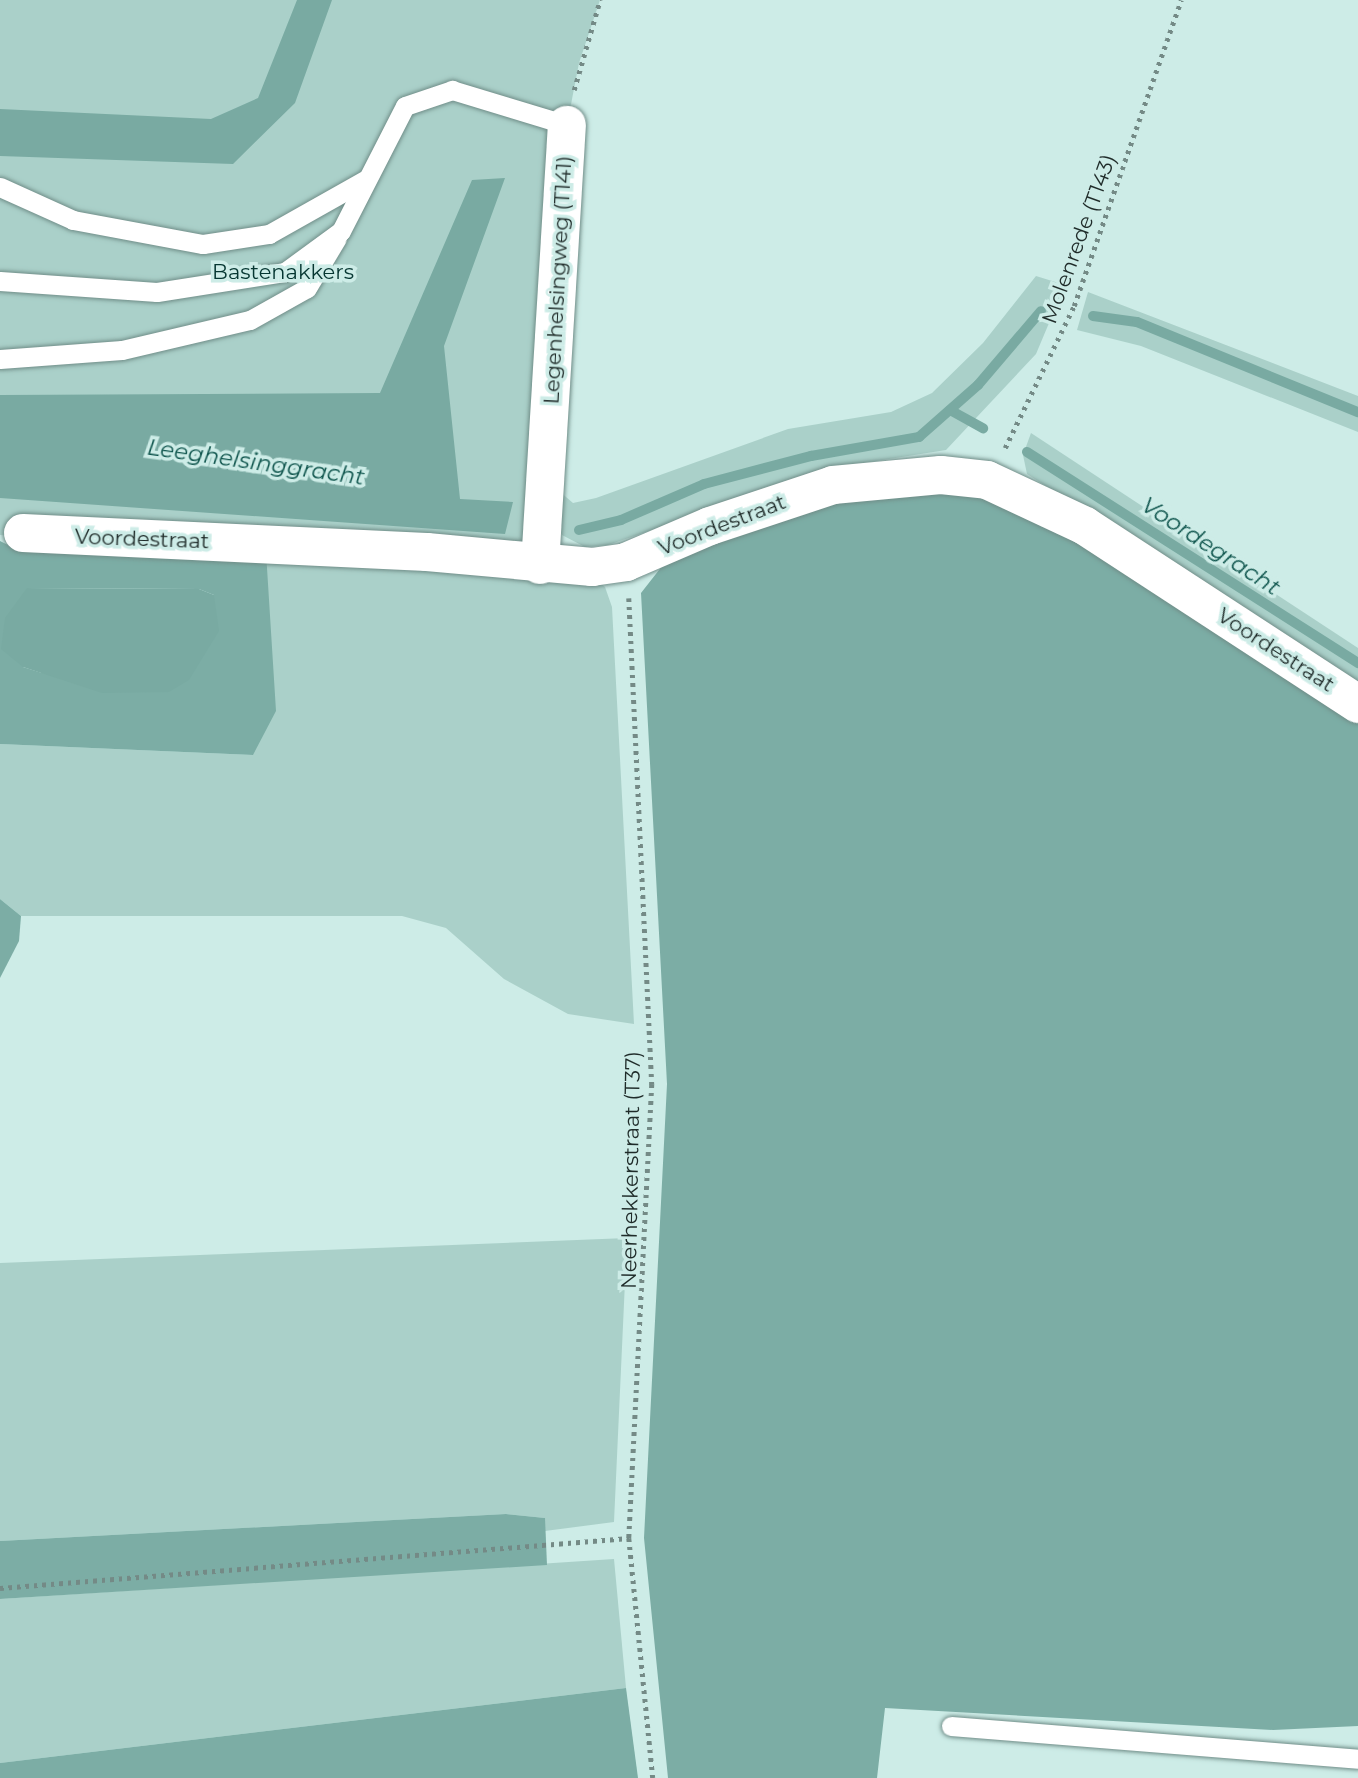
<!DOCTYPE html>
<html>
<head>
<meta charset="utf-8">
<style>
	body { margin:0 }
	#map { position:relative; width:1358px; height:1778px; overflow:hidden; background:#cdece7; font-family:Montserrat,sans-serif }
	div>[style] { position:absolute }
	.green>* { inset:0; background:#aad0c9 }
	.forest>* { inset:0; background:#7cada5 }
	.water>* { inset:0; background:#79aaa2 }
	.stream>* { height:10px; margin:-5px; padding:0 5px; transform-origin:5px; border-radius:5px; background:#79aaa2 }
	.path>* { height:4.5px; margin-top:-2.25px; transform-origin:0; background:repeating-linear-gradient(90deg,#748a86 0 3.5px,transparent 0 8.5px) }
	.roads { filter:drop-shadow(0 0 2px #708d88) drop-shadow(0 0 2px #708d88) }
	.service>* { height:19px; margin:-9.5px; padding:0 9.5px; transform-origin:9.5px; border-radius:9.5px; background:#fff }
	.minor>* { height:38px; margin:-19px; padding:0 19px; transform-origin:19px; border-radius:19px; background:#fff }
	span { translate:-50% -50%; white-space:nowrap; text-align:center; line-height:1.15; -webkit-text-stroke:7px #cdece7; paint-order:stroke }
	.street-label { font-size:21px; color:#1f2b29 }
	.park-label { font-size:21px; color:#053631 }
	.water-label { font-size:23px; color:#10564e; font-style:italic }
</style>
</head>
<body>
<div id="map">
	<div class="green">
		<i style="clip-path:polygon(0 0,600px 0,579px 63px,567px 125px,540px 565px,0 535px)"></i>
		<i style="clip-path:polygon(1036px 276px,1065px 285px,1036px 354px,946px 450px,832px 468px,608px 545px,585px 547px,562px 535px,555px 520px,559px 491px,573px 503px,596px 498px,788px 429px,891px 412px,932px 393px,983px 343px)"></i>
		<i style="clip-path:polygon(1088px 292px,1358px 396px,1358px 432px,1141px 346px,1077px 330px)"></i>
		<i style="clip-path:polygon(1031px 433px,1358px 648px,1358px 686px,1027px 474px,1023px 455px)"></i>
		<i style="clip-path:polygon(266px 552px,595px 579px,605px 587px,612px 607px,634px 1024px,568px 1014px,504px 979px,446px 928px,402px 916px,21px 916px,0 899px,0 744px,253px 755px)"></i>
		<i style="clip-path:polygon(627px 1238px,614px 1522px,545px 1531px,545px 1518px,506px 1514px,0 1541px,0 1263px)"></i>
		<i style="clip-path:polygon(614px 1559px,626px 1688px,0 1763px,0 1599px)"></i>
	</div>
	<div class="forest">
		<i style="clip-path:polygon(983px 493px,1043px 520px,1358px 719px,1358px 1726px,1273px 1730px,885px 1708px,877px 1778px,668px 1778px,644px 1538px,667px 1084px,641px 593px,670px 556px,835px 496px)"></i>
		<i style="clip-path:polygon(evenodd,0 541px,10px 546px,266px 552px,276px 711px,253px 755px,0 744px,0 541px,27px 588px,199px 589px,214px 595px,42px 673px,23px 667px,27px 588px)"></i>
		<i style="clip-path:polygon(0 899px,21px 916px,19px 941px,0 978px)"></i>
		<i style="clip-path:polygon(506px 1514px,545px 1518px,547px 1565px,0 1599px,0 1541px)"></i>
		<i style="clip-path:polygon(626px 1688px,638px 1778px,0 1778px,0 1763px)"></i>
	</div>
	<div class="water">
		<i style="clip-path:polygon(297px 0,332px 0,295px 103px,233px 164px,0 156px,0 109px,211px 119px,258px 98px)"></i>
		<i style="clip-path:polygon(505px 178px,444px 346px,460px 499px,513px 502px,505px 534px,0 498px,0 395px,380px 393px,472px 180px)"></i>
		<i style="clip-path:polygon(27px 588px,199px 589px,214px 595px,219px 631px,189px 680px,169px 692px,102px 693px,23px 667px,1px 649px,5px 618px)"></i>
	</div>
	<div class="stream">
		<i style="left:1093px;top:316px;width:44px;rotate:7.8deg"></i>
		<i style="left:1137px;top:322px;width:239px;rotate:22.2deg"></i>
		<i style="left:950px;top:410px;width:38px;rotate:29deg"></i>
		<i style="left:1027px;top:452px;width:393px;rotate:32.5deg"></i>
		<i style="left:579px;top:530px;width:43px;rotate:-13.4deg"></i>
		<i style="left:621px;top:520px;width:90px;rotate:-23.4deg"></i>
		<i style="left:704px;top:484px;width:111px;rotate:-14.7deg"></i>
		<i style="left:811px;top:456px;width:110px;rotate:-10deg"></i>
		<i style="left:919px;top:437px;width:79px;rotate:-41.4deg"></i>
		<i style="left:978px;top:385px;width:97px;rotate:-49.6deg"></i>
	</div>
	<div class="path">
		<i style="left:574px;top:90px;width:94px;rotate:-73.9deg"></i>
		<i style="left:1005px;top:448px;width:158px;rotate:-64.1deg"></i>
		<i style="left:1074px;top:306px;width:324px;rotate:-70.7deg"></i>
		<i style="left:629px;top:598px;width:487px;rotate:87.3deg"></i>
		<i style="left:652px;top:1084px;width:455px;rotate:92.9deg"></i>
		<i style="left:629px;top:1538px;width:241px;rotate:84.3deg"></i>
		<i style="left:0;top:1588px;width:631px;rotate:-4.54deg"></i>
	</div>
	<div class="roads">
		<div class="service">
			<i style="left:0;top:187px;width:80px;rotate:24.3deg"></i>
			<i style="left:73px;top:220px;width:132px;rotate:10.5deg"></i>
			<i style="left:203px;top:244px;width:67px;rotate:-8.6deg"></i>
			<i style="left:269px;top:234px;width:110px;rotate:-29.4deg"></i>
			<i style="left:0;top:281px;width:157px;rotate:4deg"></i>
			<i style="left:157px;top:292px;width:130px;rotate:-8.9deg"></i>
			<i style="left:285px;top:272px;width:69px;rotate:-36.2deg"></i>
			<i style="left:341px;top:231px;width:140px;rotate:-62.9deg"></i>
			<i style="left:405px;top:106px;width:50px;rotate:-18.8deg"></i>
			<i style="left:452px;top:90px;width:120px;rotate:16.9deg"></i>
			<i style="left:0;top:359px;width:122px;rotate:-4.2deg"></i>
			<i style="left:122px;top:350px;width:131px;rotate:-13.2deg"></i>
			<i style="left:250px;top:320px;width:65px;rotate:-29.3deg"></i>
			<i style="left:307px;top:288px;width:58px;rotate:-59deg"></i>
			<i style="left:951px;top:1726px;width:408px;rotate:4.6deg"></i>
		</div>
		<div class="minor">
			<i style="left:23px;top:533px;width:404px;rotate:2.7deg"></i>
			<i style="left:427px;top:552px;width:166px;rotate:5.2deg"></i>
			<i style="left:592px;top:567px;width:34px;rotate:-8deg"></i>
			<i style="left:626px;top:562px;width:91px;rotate:-23.2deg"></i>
			<i style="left:710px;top:526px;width:130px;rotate:-18.4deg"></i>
			<i style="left:833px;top:485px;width:108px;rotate:-5.3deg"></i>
			<i style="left:941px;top:475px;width:46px;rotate:6.2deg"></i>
			<i style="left:987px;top:480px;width:108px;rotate:25.1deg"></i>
			<i style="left:1085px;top:526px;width:326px;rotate:33.1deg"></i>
			<i style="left:540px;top:565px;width:441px;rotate:-86.5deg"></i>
		</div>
	</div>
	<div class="street-label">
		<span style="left:1079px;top:239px;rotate:-70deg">Molenrede (T143)</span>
		<span style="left:558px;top:280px;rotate:-87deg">Legenhelsingweg (T141)</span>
		<span style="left:722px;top:525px;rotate:-21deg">Voordestraat</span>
		<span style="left:142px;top:539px;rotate:2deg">Voordestraat</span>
		<span style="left:1276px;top:650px;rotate:33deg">Voordestraat</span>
		<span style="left:631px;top:1170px;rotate:-89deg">Neerhekkerstraat (T37)</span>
	</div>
	<div class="park-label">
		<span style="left:283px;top:272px">Bastenakkers</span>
	</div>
	<div class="water-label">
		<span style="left:256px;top:462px;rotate:8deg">Leeghelsinggracht</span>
		<span style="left:1211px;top:546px;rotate:33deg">Voordegracht</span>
	</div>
</div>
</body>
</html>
